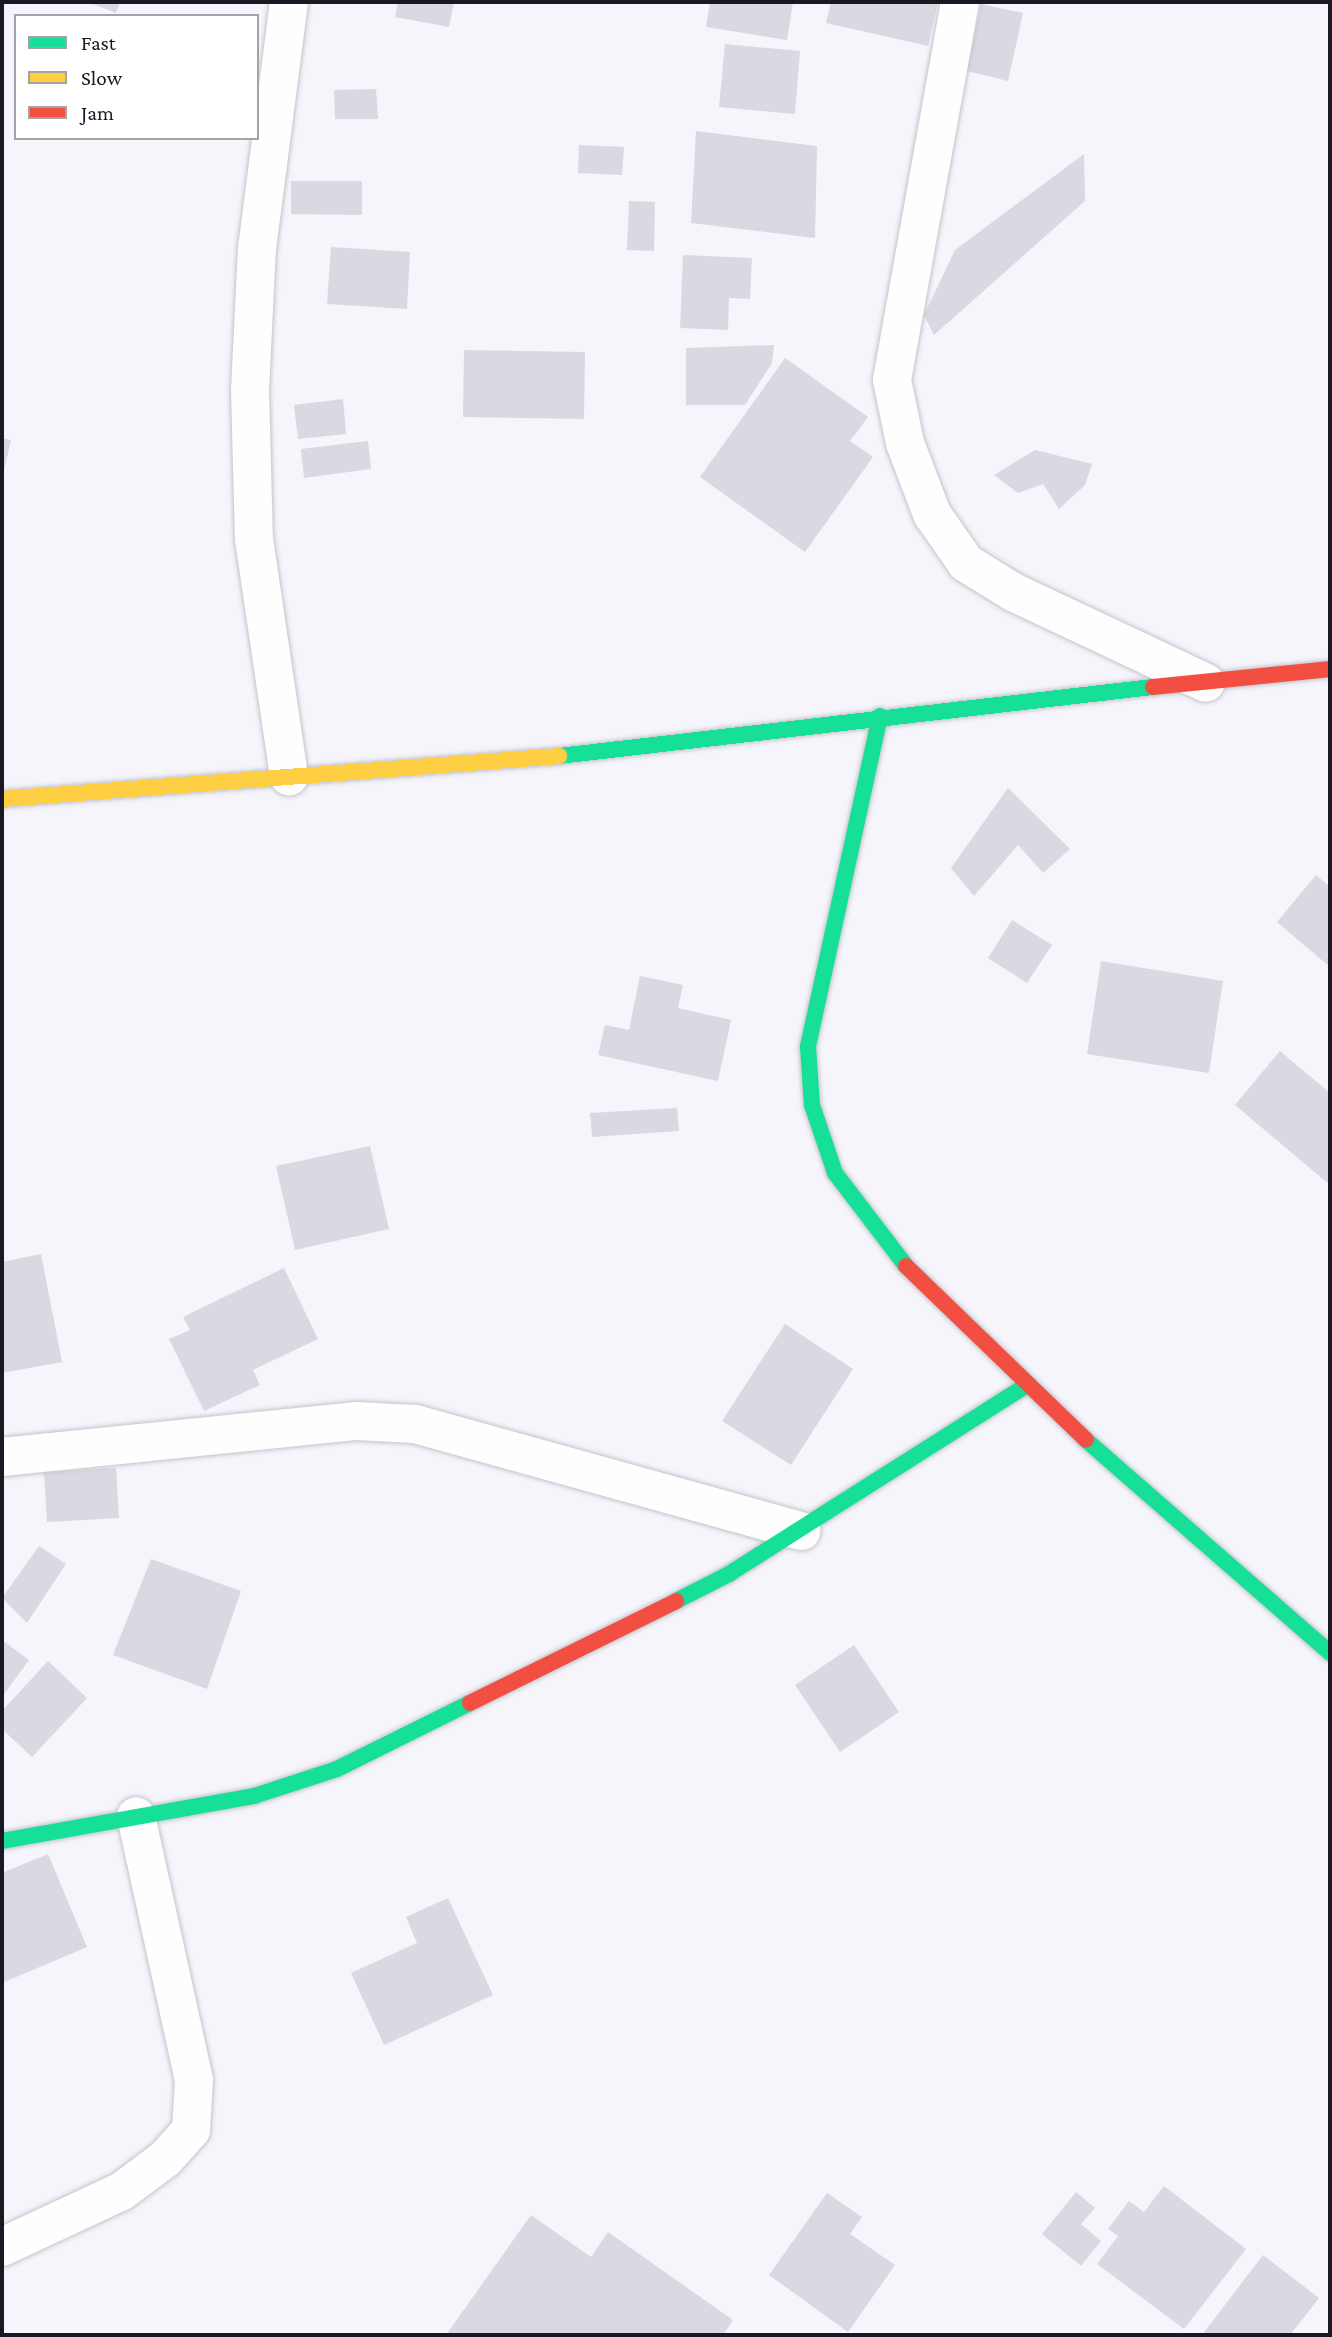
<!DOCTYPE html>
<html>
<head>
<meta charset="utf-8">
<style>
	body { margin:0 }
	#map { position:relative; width:1332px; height:2337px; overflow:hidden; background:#f5f5fb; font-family:"Crimson Pro",serif }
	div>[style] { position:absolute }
	.building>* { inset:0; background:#dad8e0 }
	.roads { filter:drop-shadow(0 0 2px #c5c4cc) drop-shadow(0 0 2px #c5c4cc) }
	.street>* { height:38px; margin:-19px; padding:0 19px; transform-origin:19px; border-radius:19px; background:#fefefe }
	.fast>* { height:16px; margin:-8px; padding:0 8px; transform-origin:8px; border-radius:8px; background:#16e098 }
	.slow>* { height:16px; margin:-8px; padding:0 8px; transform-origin:8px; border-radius:8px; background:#ffcf43 }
	.jam>* { height:16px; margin:-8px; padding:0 8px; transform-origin:8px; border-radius:8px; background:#f24e42 }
	span { translate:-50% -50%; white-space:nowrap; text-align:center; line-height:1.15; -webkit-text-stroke:5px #fff; paint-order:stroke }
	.frame { position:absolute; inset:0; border:4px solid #1a1823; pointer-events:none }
	.legend { position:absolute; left:14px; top:14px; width:245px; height:126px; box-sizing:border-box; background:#fff; border:2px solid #a3a3a7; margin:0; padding:9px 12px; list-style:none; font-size:21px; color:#1a1823 }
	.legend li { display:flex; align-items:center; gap:14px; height:35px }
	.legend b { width:35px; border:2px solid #a3a3a7 }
</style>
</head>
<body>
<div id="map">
	<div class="building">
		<i style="clip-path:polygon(88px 2px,120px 2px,116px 13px)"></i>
		<i style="clip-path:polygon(398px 2px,454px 2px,449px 27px,395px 17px)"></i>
		<i style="clip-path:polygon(710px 2px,793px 2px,787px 40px,706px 27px)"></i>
		<i style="clip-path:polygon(831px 2px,938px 2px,928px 46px,826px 23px)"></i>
		<i style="clip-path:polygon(981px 4px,1023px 13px,1008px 81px,967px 71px)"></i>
		<i style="clip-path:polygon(725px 44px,800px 51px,795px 114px,719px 107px)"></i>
		<i style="clip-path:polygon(376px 89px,378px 119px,335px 119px,334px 90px)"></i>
		<i style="clip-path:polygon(696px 131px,817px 146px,815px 238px,691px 223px)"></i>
		<i style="clip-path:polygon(579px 145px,624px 147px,622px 175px,578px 173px)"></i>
		<i style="clip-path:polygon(1084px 154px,1085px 201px,934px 335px,924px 315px,955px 250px)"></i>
		<i style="clip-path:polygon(291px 181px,362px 181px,362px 215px,291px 214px)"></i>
		<i style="clip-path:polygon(629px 201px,655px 202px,654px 251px,627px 250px)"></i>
		<i style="clip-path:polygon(331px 247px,410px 252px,407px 309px,327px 304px)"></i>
		<i style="clip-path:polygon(683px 255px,752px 258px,750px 299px,729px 298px,728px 330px,680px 328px)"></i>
		<i style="clip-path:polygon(774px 345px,772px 363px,745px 405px,686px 405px,686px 348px)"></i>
		<i style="clip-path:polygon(464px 350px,585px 352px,584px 419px,463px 417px)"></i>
		<i style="clip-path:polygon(785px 358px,868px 417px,850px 441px,873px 457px,805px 552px,700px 477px)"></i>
		<i style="clip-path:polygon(343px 399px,346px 434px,298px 439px,294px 405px)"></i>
		<i style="clip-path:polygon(2px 438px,11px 440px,3px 475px,2px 475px)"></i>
		<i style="clip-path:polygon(368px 441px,371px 469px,304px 478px,301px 449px)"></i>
		<i style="clip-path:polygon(1035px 450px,1092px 464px,1085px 485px,1059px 509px,1043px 484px,1018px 493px,994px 475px)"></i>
		<i style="clip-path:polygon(1008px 788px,1070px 849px,1043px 873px,1018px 845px,974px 896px,951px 868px)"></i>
		<i style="clip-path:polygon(1316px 875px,1330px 887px,1330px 967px,1277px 922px)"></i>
		<i style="clip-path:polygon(1012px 920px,1052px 945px,1027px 983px,988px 958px)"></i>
		<i style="clip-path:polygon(1101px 961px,1223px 981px,1209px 1073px,1087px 1054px)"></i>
		<i style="clip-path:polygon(640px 976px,683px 985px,678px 1008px,731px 1020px,718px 1081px,598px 1055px,605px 1025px,629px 1030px)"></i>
		<i style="clip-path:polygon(1280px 1051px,1330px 1093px,1330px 1185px,1235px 1105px)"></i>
		<i style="clip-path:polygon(677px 1108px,679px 1131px,592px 1137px,590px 1113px)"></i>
		<i style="clip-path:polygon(370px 1146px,389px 1229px,295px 1250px,276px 1166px)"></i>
		<i style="clip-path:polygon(41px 1254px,62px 1362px,2px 1373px,2px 1262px)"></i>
		<i style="clip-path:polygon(284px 1268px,318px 1339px,253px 1370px,260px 1385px,204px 1411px,169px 1339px,190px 1330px,183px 1317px)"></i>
		<i style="clip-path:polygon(785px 1324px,853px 1369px,791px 1465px,722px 1421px)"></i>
		<i style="clip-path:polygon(116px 1468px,119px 1518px,47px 1522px,44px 1472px)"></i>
		<i style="clip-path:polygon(39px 1546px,66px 1564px,27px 1623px,2px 1598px)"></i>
		<i style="clip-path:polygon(151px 1559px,241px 1591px,207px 1689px,113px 1655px)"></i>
		<i style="clip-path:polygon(2px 1640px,29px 1660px,2px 1697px)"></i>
		<i style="clip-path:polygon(854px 1645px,899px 1712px,840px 1752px,795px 1685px)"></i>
		<i style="clip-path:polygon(48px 1661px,87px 1698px,32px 1757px,2px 1729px,2px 1711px)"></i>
		<i style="clip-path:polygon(48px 1854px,87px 1947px,2px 1983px,2px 1873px)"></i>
		<i style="clip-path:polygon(448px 1898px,493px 1995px,384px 2045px,351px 1973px,417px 1943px,406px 1917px)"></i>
		<i style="clip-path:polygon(1164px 2186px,1246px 2249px,1184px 2329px,1097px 2264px,1118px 2236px,1108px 2229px,1129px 2201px,1144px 2212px)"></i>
		<i style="clip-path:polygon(1076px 2192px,1095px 2208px,1081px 2224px,1101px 2241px,1081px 2266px,1042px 2234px)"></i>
		<i style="clip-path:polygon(827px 2193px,862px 2217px,850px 2234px,895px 2265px,848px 2332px,769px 2275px)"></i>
		<i style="clip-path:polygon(531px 2215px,591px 2257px,608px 2232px,733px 2320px,723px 2335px,446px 2335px)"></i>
		<i style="clip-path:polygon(1263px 2255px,1319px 2298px,1290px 2335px,1202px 2335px)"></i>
	</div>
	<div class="roads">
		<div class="street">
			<i style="left:289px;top:2px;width:247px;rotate:97.4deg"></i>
			<i style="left:257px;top:247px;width:142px;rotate:92.8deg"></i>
			<i style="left:250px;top:389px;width:150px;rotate:88.5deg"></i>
			<i style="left:254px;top:539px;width:240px;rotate:81.6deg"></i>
			<i style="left:960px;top:2px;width:384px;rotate:100.2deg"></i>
			<i style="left:892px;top:380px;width:64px;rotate:78.3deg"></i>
			<i style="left:905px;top:443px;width:76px;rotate:69.2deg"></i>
			<i style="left:932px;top:514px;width:60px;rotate:55.2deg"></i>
			<i style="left:966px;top:563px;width:55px;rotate:31.7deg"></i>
			<i style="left:1013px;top:592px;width:213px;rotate:25.2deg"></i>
			<i style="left:2px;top:1457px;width:357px;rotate:-5.8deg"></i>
			<i style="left:357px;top:1421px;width:58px;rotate:3deg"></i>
			<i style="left:415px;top:1424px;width:401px;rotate:15.5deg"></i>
			<i style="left:2px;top:2247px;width:132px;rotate:-25deg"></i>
			<i style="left:122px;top:2191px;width:54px;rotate:-36.7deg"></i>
			<i style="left:165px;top:2159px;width:39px;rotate:-48deg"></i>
			<i style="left:191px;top:2130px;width:50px;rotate:-86.6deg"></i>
			<i style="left:194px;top:2080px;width:270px;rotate:-102.4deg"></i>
		</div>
		<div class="fast">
			<i style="left:880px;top:716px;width:339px;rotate:102.3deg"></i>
			<i style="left:808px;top:1047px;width:58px;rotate:86.1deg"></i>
			<i style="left:812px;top:1105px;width:72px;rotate:71.3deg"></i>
			<i style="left:835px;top:1173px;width:117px;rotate:52.6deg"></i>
			<i style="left:559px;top:756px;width:598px;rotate:-6.63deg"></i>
			<i style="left:1086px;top:1440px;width:324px;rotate:41.1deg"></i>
			<i style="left:676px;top:1601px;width:59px;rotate:-27deg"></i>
			<i style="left:729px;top:1574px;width:351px;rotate:-32.4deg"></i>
			<i style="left:2px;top:1841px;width:256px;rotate:-10.1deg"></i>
			<i style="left:254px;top:1796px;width:87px;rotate:-18deg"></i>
			<i style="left:337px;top:1769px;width:148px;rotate:-26.4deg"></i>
		</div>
		<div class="slow">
			<i style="left:2px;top:799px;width:559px;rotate:-4.41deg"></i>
		</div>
		<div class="jam">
			<i style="left:1153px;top:687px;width:178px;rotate:-5.8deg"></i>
			<i style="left:906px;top:1266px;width:250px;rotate:44deg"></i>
			<i style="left:470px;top:1703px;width:230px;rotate:-26.3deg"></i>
		</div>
	</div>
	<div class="frame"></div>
	<ul class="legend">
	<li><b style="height:9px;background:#16e098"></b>Fast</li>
	<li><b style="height:9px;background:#ffcf43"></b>Slow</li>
	<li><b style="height:9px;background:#f24e42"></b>Jam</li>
	</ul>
</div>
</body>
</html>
